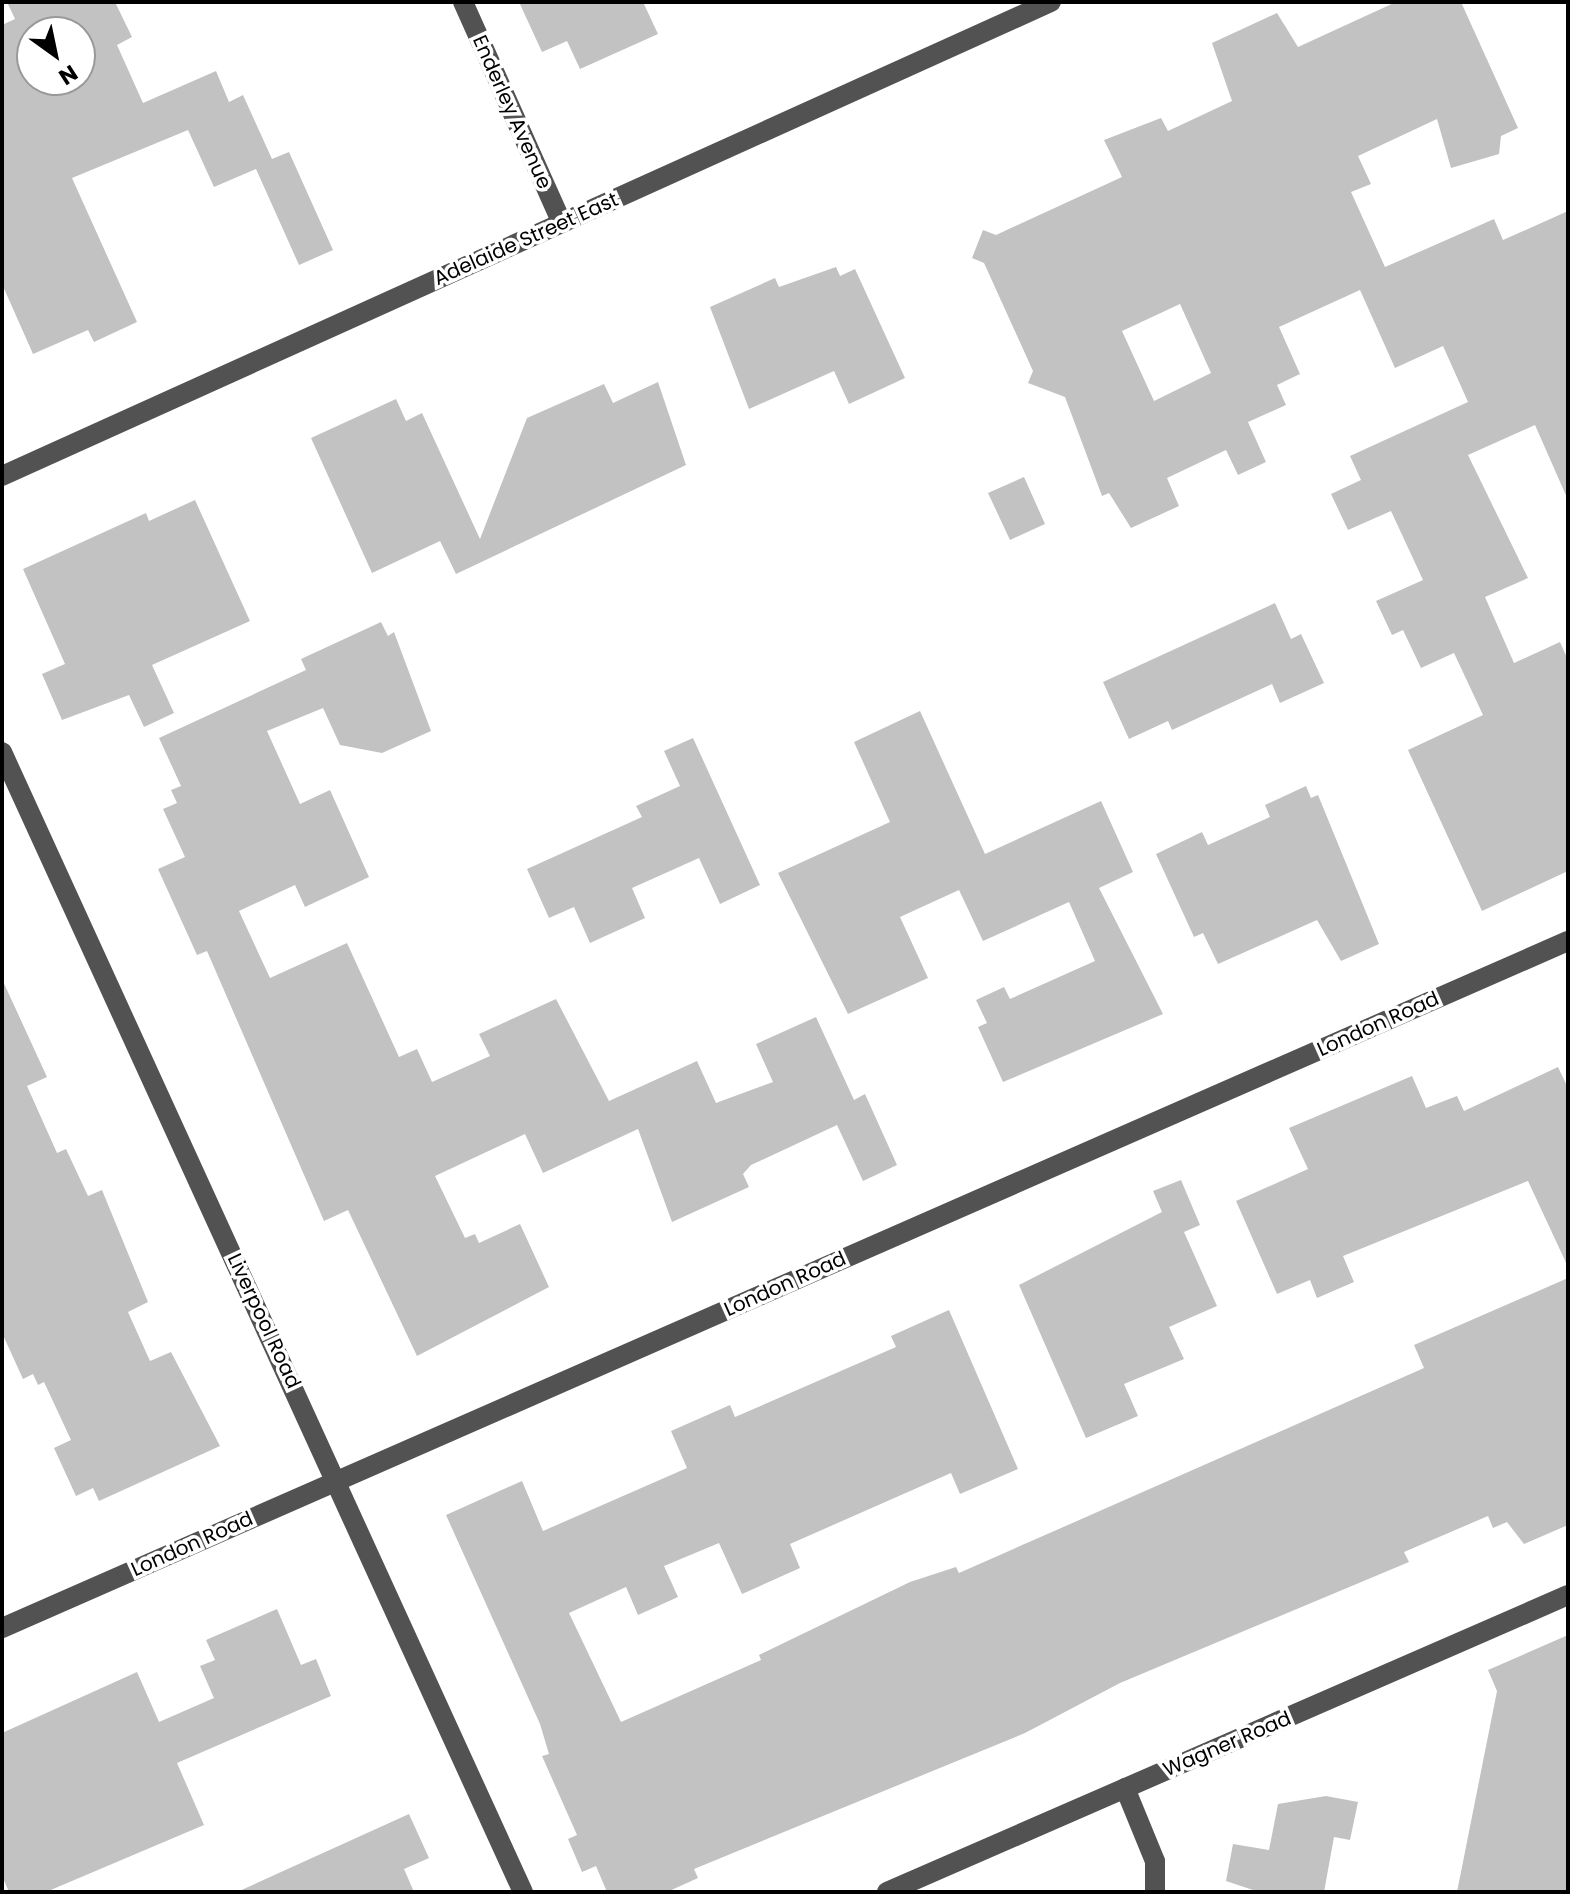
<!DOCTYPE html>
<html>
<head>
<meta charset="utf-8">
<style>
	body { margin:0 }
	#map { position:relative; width:1570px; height:1894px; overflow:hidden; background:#fff; font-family:Poppins,sans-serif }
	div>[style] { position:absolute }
	.building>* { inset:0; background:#c2c2c2 }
	.minor>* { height:20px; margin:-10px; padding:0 10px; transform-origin:10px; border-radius:10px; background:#525252 }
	span { translate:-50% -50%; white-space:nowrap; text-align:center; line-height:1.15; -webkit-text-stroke:7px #fff; paint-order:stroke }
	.street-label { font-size:20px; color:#000 }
	.frame { position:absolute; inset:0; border:4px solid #000; pointer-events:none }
	.north { position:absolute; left:16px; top:16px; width:80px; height:80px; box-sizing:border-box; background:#fff; border:2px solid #999; border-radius:50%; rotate:147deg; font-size:22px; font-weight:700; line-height:32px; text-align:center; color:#000 }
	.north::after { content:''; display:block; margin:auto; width:28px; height:36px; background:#000; clip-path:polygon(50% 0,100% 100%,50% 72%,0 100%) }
</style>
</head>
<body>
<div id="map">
	<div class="building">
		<i style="clip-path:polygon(evenodd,7px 2px,115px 2px,132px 37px,117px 45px,143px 103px,216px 71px,229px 102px,243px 95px,272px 159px,289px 152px,333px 250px,299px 265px,256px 169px,214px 187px,188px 130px,72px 178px,137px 322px,94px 342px,88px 330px,33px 354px,2px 284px,2px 25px,15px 19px,7px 2px,32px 32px,80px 32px,80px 80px,32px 80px,32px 32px)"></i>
		<i style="clip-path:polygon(519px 2px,643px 2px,658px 34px,580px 69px,567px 41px,542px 52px)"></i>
		<i style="clip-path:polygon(evenodd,1396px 2px,1461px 2px,1518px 128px,1501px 136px,1499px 154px,1451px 168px,1437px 119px,1358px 156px,1371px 184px,1351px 192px,1385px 267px,1494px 219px,1503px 240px,1568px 211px,1568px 500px,1535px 425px,1468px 455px,1528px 578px,1485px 597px,1514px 663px,1560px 642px,1568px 660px,1568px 871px,1482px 911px,1408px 750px,1483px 715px,1454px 653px,1421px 668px,1403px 630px,1392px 635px,1376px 601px,1423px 580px,1391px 511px,1348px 530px,1331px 494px,1361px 480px,1350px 456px,1468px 402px,1443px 346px,1395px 368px,1360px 290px,1279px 327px,1300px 374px,1277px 385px,1286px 405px,1248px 422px,1266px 462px,1238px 475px,1226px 450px,1167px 478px,1179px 506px,1131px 528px,1109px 493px,1102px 496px,1065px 397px,1028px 383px,1033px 371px,984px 263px,972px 258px,983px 230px,996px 235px,1122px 177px,1104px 140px,1161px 118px,1168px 131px,1232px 101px,1212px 43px,1277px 13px,1298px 47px,1396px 2px,1180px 304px,1211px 373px,1154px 401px,1122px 331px,1180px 304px)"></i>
		<i style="clip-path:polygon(836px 267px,840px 276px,855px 269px,905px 378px,849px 404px,834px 371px,749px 409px,710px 307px,775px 278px,779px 287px)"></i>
		<i style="clip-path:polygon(658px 382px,686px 465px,456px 574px,440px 541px,372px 573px,311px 438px,396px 399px,406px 421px,422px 413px,480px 539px,527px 418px,604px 384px,613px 403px)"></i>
		<i style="clip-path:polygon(1024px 477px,1045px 524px,1010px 540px,988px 493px)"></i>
		<i style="clip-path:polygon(195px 500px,250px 621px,152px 665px,174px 713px,144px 727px,129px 695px,62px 720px,42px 674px,65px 664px,23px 569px,146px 513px,149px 521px)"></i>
		<i style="clip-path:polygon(1275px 603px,1291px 639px,1301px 634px,1324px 683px,1280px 703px,1272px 684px,1172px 730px,1168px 721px,1129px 739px,1103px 682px)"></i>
		<i style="clip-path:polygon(381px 622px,388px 636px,394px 632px,431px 731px,382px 753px,340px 745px,323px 708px,267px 731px,300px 804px,330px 790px,369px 877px,305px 907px,295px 885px,239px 911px,270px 978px,347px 943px,399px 1057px,417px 1049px,432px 1082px,490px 1056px,479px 1034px,556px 999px,609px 1101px,697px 1061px,716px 1103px,773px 1082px,756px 1044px,816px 1017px,854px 1100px,865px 1094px,897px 1165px,863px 1181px,837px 1125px,751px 1165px,743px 1174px,749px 1187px,672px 1222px,638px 1129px,543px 1173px,525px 1134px,435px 1176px,465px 1238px,475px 1234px,479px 1243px,520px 1224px,549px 1287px,417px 1356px,348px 1210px,324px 1221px,207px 951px,197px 955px,158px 869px,185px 857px,163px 809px,177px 803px,171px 790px,181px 786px,159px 738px,306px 670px,301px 659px)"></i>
		<i style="clip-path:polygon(920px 711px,985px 854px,1101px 801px,1133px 872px,1099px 888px,1163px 1014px,1003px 1082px,978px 1027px,987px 1023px,976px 1000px,1004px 987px,1010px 999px,1095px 961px,1069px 902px,983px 941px,959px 890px,900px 917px,928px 978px,848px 1014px,778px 873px,890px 822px,854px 742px)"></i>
		<i style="clip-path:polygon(693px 738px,760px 885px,720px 904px,699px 858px,632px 888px,645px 918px,590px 943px,574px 907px,549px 918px,527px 869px,642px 817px,636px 806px,680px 786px,664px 751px)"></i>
		<i style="clip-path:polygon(1306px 786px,1311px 798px,1318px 795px,1379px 944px,1341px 961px,1317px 920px,1218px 964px,1203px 933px,1194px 937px,1156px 854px,1202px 832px,1208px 845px,1270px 817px,1265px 805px)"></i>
		<i style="clip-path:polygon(2px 979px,47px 1077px,27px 1086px,57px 1153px,66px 1149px,88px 1196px,102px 1190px,148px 1302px,128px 1312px,150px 1361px,171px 1352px,220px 1446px,99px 1501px,93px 1488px,76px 1496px,54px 1448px,71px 1440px,44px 1382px,38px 1385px,33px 1374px,23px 1379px,2px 1333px)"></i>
		<i style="clip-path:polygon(1558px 1067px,1568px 1088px,1568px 1267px,1528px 1181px,1343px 1256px,1354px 1282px,1317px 1298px,1310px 1280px,1277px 1294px,1236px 1201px,1308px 1169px,1289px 1128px,1412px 1076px,1426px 1108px,1457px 1096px,1464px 1111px)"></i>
		<i style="clip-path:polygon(1181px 1180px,1200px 1225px,1184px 1232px,1217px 1306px,1169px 1327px,1184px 1359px,1124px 1384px,1138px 1416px,1086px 1438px,1019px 1285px,1162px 1212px,1153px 1191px)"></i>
		<i style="clip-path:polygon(1568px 1278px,1568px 1525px,1524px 1544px,1507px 1522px,1493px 1528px,1488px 1516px,1404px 1552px,1409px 1562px,1120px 1683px,1025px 1733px,694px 1869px,698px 1878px,667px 1892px,607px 1892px,596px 1866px,582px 1872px,568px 1839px,577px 1835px,542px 1756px,549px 1754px,540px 1724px,446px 1515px,522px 1481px,543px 1531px,687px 1468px,671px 1431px,730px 1405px,735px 1417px,896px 1347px,891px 1336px,949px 1310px,1018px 1469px,960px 1494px,951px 1473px,790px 1544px,800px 1568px,742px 1594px,719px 1543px,664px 1566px,678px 1597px,638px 1615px,626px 1587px,569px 1613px,621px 1722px,761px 1660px,759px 1655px,910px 1582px,956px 1567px,959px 1573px,1424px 1368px,1414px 1345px)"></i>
		<i style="clip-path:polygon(277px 1609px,301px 1665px,316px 1659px,331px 1696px,177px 1763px,204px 1825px,46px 1892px,9px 1892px,2px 1876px,2px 1733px,137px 1672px,159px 1722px,214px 1698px,200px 1666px,215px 1660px,206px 1640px)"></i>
		<i style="clip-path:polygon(1568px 1635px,1568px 1890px,1457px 1892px,1497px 1691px,1488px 1670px)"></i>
		<i style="clip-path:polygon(1326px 1796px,1358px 1802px,1350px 1840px,1334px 1837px,1324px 1892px,1259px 1892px,1226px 1881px,1233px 1844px,1269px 1850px,1278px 1804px)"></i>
		<i style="clip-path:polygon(409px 1814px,429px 1858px,404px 1869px,414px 1892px,237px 1892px)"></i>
	</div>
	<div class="minor">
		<i style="left:463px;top:2px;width:242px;rotate:65.9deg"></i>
		<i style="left:2px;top:476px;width:1151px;rotate:-24.32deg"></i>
		<i style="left:2px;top:752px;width:1253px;rotate:65.44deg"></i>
		<i style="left:2px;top:1628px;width:1710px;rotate:-23.69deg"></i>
		<i style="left:1125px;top:1788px;width:79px;rotate:67.7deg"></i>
		<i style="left:1155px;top:1861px;width:31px;rotate:90deg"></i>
		<i style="left:887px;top:1892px;width:743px;rotate:-23.56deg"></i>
	</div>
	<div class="street-label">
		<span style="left:512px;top:112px;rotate:66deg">Enderley Avenue</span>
		<span style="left:526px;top:239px;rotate:-24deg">Adelaide Street East</span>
		<span style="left:1378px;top:1024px;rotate:-24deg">London Road</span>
		<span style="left:785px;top:1284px;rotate:-24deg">London Road</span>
		<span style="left:264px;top:1321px;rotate:65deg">Liverpool Road</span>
		<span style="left:192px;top:1544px;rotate:-24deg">London Road</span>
		<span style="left:1227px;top:1744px;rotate:-23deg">Wagner Road</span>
	</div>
	<div class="frame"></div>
	<div class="north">N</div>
</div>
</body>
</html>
